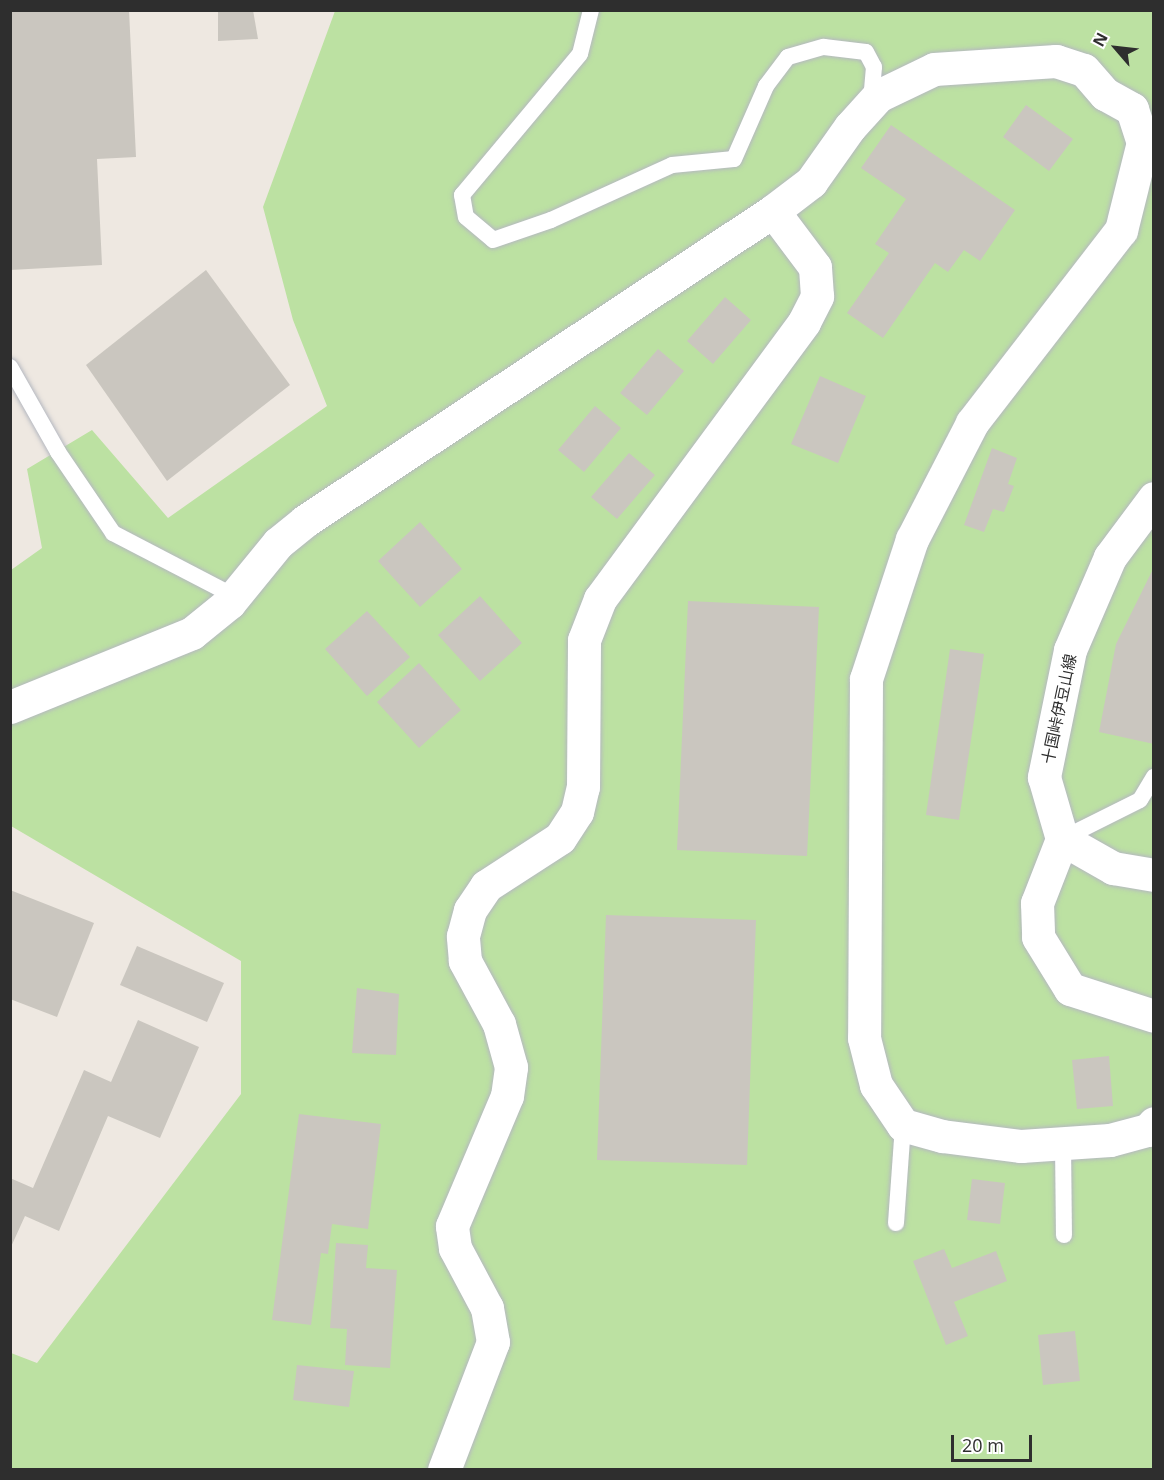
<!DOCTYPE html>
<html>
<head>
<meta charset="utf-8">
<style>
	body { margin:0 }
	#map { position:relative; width:1164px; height:1480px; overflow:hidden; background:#eee8e1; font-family:"Open Sans","Noto Sans JP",sans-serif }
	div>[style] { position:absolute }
	.green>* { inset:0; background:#bce1a2 }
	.building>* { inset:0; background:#cac6bf }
	.roads { filter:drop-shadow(0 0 2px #b5b8c0) drop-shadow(0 0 2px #b5b8c0) }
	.service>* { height:16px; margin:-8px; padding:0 8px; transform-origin:8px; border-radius:8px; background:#fff }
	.tertiary>* { height:33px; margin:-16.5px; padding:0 16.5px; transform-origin:16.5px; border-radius:16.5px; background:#fff }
	.secondary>* { height:33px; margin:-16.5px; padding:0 16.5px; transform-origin:16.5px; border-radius:16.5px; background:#fff }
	span { translate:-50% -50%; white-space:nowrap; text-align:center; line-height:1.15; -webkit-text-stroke:6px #fff; paint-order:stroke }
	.street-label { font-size:16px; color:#2e2e2e }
	.frame { position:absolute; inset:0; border:12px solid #2e2e2e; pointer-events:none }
	.north { position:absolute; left:1086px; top:18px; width:60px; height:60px; -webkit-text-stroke:4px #fff; paint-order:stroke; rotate:298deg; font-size:16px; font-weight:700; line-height:24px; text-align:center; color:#2e2e2e }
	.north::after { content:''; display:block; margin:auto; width:21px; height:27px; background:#2e2e2e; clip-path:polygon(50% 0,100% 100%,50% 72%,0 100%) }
	.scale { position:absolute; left:951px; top:1435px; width:81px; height:27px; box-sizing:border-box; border:3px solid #2e2e2e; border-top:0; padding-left:8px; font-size:18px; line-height:21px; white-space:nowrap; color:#2e2e2e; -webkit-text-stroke:4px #fff; paint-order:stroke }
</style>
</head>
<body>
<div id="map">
	<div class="green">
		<i style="clip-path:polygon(335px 11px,1153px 11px,1153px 1469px,11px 1469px,11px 1353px,37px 1363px,241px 1094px,241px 961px,11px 826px,11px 570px,42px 548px,27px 469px,92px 430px,168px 518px,327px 406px,293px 320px,263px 207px)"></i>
	</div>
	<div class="building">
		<i style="clip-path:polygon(10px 10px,129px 10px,136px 157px,97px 159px,102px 265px,10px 270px)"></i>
		<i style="clip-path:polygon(218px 10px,253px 10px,258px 39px,218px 41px)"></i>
		<i style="clip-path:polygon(1026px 105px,1073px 139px,1049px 171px,1003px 137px)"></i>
		<i style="clip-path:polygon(891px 125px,1015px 210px,980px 261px,964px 250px,948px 272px,935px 263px,883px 338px,847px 313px,889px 253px,875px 244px,906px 199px,861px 168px)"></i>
		<i style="clip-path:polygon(206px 270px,290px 385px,167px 481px,86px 365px)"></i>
		<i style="clip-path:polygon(725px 297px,751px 320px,713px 364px,687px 341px)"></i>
		<i style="clip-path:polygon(658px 349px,684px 371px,647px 415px,620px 393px)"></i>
		<i style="clip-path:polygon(820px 376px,866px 396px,838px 463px,791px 444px)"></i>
		<i style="clip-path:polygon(595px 406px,621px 428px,584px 472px,558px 450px)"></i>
		<i style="clip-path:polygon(992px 448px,1017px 458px,1008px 484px,1014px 486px,1004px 512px,993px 509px,984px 532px,964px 525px)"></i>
		<i style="clip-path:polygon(629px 453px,655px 475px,617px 519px,591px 497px)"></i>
		<i style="clip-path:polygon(420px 522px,462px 569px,420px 607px,378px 561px)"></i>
		<i style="clip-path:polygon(1154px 567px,1154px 744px,1099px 732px,1116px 644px)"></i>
		<i style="clip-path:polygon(480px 596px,522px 643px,480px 681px,438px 635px)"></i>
		<i style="clip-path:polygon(688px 601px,819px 607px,807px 856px,677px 850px)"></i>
		<i style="clip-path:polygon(367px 611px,410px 657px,367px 696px,325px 649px)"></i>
		<i style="clip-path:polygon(950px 649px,984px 654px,959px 820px,926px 815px)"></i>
		<i style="clip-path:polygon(419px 663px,461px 710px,419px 748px,377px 702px)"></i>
		<i style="clip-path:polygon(10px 890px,94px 923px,57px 1017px,10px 999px)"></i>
		<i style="clip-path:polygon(606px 915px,756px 920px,747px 1165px,597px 1160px)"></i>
		<i style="clip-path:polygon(137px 946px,224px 983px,207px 1022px,120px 985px)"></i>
		<i style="clip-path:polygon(357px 988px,399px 994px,396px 1055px,352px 1053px)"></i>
		<i style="clip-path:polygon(138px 1020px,199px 1047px,160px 1138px,108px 1116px,59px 1231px,25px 1216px,10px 1249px,10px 1178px,33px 1188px,84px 1070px,111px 1082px)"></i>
		<i style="clip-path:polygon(1109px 1056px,1113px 1106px,1077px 1109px,1072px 1060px)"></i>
		<i style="clip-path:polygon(299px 1114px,381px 1124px,368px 1229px,332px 1224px,328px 1254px,321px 1253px,311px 1325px,272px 1320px)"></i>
		<i style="clip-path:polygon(972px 1179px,1005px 1183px,1000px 1224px,967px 1220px)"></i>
		<i style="clip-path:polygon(336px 1243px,368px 1245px,366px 1268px,397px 1270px,390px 1368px,345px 1365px,347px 1329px,330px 1328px)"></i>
		<i style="clip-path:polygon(944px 1249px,952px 1268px,996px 1251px,1007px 1281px,954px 1302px,968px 1336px,946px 1345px,913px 1261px)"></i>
		<i style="clip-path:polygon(1075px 1331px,1080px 1381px,1043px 1385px,1038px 1335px)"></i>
		<i style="clip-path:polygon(297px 1365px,354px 1371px,349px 1407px,293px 1400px)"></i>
	</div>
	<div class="roads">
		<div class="service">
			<i style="left:591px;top:10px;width:45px;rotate:104deg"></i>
			<i style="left:580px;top:54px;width:184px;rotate:129.9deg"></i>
			<i style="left:462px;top:195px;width:22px;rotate:80deg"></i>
			<i style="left:466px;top:217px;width:35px;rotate:40deg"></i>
			<i style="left:493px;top:240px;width:61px;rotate:-19deg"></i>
			<i style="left:551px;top:220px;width:133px;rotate:-24.4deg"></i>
			<i style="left:672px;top:165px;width:62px;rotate:-5.5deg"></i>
			<i style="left:734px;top:159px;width:80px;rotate:-66.3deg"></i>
			<i style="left:766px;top:86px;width:36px;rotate:-53deg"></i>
			<i style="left:788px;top:57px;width:37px;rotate:-16deg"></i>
			<i style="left:824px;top:47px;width:42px;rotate:6.8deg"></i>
			<i style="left:866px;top:52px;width:17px;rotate:62deg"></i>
			<i style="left:874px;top:67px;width:35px;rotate:95deg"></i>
			<i style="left:10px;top:367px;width:98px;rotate:60.5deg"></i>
			<i style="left:58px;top:452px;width:98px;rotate:55.8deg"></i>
			<i style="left:113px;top:533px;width:136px;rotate:27.5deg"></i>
			<i style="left:1062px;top:839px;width:87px;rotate:-26.6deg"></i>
			<i style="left:1140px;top:800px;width:27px;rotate:-59deg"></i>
			<i style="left:1063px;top:1143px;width:92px;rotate:89.4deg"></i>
			<i style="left:896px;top:1223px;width:98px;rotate:-85.9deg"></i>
		</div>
		<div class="tertiary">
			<i style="left:10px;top:707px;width:196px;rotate:-22.1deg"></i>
			<i style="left:192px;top:633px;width:48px;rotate:-39deg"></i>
			<i style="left:229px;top:603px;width:77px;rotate:-50.8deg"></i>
			<i style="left:278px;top:543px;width:35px;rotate:-39deg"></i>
			<i style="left:305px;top:521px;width:561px;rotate:-33.52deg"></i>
			<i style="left:773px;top:211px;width:48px;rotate:-37.3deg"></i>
			<i style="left:811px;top:182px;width:67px;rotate:-54.7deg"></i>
			<i style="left:850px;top:127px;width:42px;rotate:-47.9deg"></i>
			<i style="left:878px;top:96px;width:62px;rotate:-25.7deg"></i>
			<i style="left:934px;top:69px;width:122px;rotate:-3.8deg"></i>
			<i style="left:1056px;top:61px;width:29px;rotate:18deg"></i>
			<i style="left:1084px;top:70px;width:32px;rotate:49deg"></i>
			<i style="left:1105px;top:94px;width:31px;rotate:29deg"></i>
			<i style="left:1132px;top:109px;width:35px;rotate:72deg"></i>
			<i style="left:1143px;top:142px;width:91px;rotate:104deg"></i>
			<i style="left:1121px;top:230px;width:244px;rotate:127.7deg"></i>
			<i style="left:972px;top:423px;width:131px;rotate:117.3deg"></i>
			<i style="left:912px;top:539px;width:147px;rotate:108.2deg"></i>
			<i style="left:866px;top:679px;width:359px;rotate:90.3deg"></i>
			<i style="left:864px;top:1038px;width:49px;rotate:75.7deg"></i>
			<i style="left:876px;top:1085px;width:48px;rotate:56deg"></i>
			<i style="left:903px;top:1125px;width:41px;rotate:15.8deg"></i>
			<i style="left:942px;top:1136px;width:80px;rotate:7.2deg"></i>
			<i style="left:1021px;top:1146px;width:89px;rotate:-3.9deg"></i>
			<i style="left:1110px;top:1140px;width:39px;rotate:-15deg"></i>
			<i style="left:1148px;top:1130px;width:9px;rotate:-49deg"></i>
			<i style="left:1062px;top:839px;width:69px;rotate:111.3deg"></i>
			<i style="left:1037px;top:903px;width:34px;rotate:88deg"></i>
			<i style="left:1038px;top:937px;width:61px;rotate:58.4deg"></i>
			<i style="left:1070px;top:989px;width:88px;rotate:17.8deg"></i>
			<i style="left:444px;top:1470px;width:137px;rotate:-69.1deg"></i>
			<i style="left:493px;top:1342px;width:35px;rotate:-100deg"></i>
			<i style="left:487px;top:1308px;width:68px;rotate:-118.1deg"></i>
			<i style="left:455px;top:1248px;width:22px;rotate:-98deg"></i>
			<i style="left:452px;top:1226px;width:141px;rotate:-67.1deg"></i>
			<i style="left:507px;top:1096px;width:29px;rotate:-82deg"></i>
			<i style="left:511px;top:1067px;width:45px;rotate:-105.6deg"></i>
			<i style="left:499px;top:1024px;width:72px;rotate:-118.4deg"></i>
			<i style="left:465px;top:961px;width:25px;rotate:-95deg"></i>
			<i style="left:463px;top:936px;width:27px;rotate:-75deg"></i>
			<i style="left:470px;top:910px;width:29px;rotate:-56deg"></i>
			<i style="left:486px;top:886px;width:88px;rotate:-33deg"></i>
			<i style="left:560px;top:838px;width:31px;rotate:-57deg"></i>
			<i style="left:577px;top:812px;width:26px;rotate:-77deg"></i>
			<i style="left:583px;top:787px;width:147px;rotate:-89.6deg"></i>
			<i style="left:584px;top:640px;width:44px;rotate:-68.7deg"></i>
			<i style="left:600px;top:599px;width:344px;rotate:-53.6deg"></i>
			<i style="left:804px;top:322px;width:29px;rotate:-63deg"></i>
			<i style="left:817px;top:296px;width:29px;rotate:-94deg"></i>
			<i style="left:815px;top:267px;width:70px;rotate:-126.9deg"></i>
		</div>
		<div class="secondary">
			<i style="left:1154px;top:498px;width:74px;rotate:126.7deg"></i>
			<i style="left:1110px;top:557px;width:101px;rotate:113.3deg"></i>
			<i style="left:1070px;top:650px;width:130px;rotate:101.6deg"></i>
			<i style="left:1044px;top:777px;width:65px;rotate:73.8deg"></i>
			<i style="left:1062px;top:839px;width:59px;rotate:29.6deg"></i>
			<i style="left:1113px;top:868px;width:42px;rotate:9.7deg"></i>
		</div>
	</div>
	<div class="street-label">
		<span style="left:1059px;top:709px;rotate:-78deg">十国峠伊豆山線</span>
	</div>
	<div class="frame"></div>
	<div class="north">N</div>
	<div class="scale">20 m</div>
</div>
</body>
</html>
